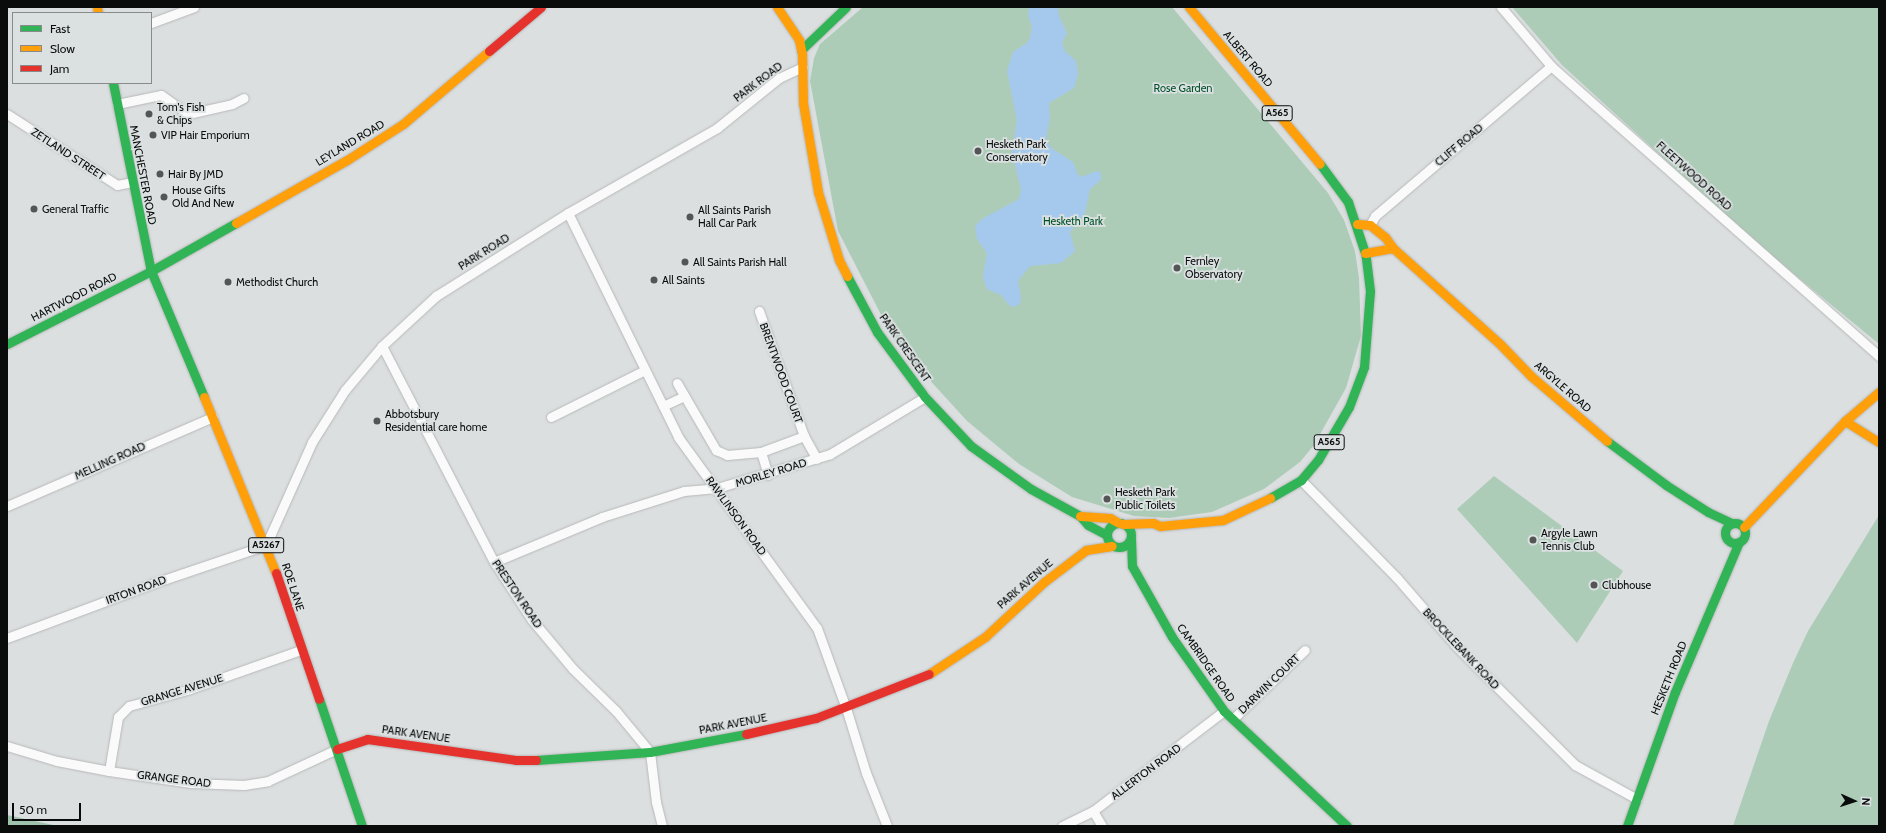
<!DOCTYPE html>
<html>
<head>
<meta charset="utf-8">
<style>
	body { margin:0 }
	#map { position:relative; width:1886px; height:833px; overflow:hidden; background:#dcdfe0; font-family:Cabin,sans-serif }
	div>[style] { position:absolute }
	.green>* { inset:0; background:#adccb8 }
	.forest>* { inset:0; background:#9ec2ac }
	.water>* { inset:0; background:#a5c9ed }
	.roads { filter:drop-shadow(0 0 1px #b6b8b8) drop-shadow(0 0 1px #b6b8b8) }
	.street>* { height:9px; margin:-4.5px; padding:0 4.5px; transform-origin:4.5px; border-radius:4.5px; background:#fafafa }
	.fast>* { height:9px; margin:-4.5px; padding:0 4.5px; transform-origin:4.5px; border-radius:4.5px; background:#30b455 }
	.fast>.ring { margin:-4.5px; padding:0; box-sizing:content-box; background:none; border:9px solid #30b455; border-radius:50% }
	.slow>* { height:9px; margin:-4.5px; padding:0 4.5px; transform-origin:4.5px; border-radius:4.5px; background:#ff9f0a }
	.jam>* { height:9px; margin:-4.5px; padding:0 4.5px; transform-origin:4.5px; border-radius:4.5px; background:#e5322d }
	.dots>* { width:11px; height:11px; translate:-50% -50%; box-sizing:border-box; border:2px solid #dbe0e1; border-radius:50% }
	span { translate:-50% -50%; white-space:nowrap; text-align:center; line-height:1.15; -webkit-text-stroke:3.5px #dbe0e1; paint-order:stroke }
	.shield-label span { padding:1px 3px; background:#dbe0e1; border:1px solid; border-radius:3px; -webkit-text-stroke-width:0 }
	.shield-label { font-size:10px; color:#0a0c0c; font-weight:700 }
	.street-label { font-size:11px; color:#0a0c0c }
	.park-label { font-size:11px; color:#00512a }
	.poi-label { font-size:11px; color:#0a0c0c }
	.left { translate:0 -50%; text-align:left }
	.frame { position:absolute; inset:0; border:8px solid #0a0c0c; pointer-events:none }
	.legend { position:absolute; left:12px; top:12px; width:140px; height:72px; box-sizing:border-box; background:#dbe0e1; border:1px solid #878b8c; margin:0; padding:5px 7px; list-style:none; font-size:12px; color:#0a0c0c }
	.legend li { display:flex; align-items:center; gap:8px; height:20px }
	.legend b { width:20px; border:1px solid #878b8c }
	.north { position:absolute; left:1834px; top:781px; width:40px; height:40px; -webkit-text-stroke:3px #dbe0e1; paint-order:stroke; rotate:93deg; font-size:11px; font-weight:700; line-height:16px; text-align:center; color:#0a0c0c }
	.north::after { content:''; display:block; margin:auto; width:14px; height:18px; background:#0a0c0c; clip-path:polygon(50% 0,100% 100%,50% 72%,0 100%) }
	.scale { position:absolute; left:12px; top:803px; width:69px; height:18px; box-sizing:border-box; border:2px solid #0a0c0c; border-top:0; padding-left:5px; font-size:12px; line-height:14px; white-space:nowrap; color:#0a0c0c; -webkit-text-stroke:3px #dbe0e1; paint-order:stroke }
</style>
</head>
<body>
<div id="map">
	<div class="green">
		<i style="clip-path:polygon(863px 7px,1172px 7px,1328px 193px,1344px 220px,1355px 251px,1359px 278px,1361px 336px,1346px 388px,1314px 445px,1300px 462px,1264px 489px,1212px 512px,1169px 518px,1134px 516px,1072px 497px,1019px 464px,967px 421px,895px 342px,838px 231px,810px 81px,814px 58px,820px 44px)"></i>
		<i style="clip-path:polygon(1512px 7px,1879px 7px,1879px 344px,1756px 243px,1562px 65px)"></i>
		<i style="clip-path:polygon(1494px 476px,1623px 571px,1577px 643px,1457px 509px)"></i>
		<i style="clip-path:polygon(1879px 515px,1879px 826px,1733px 826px,1769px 721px,1793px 663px,1808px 631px)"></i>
	</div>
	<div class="forest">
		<i style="clip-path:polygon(7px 815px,58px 826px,7px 826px)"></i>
	</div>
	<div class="water">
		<i style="clip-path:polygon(1029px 7px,1058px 7px,1059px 16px,1067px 33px,1062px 43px,1065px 51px,1076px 61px,1078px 74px,1074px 88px,1049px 103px,1050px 118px,1046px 139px,1051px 148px,1073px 162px,1077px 173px,1081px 177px,1097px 171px,1101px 173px,1101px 180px,1090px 189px,1085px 213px,1070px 232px,1075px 251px,1061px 263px,1030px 266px,1018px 281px,1021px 298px,1020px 303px,1015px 307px,1010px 306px,1001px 295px,987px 289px,983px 277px,987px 253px,977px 239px,975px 226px,982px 219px,1019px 199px,1021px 189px,1012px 152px,1017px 121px,1007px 71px,1013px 52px,1027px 43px,1030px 38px,1032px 26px,1028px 16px)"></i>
	</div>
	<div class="roads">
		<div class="street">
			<i style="left:1501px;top:7px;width:77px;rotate:49.7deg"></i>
			<i style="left:1551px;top:66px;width:438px;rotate:41.5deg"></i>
			<i style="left:151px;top:23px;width:46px;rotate:-20.4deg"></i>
			<i style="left:117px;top:104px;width:45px;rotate:-11.6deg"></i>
			<i style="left:161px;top:95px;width:33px;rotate:35deg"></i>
			<i style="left:188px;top:114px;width:45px;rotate:-12.8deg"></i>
			<i style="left:232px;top:104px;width:13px;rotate:-27deg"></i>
			<i style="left:7px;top:114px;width:131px;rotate:32.8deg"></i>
			<i style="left:117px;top:185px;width:15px;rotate:-11deg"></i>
			<i style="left:568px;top:213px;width:250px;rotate:63.8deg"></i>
			<i style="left:678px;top:437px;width:236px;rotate:54deg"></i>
			<i style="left:817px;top:628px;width:85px;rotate:70.1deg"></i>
			<i style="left:846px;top:708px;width:68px;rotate:72.9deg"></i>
			<i style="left:866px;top:773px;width:57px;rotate:68.4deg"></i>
			<i style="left:1370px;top:225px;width:10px;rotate:-61deg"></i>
			<i style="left:1375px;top:216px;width:231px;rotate:-40.4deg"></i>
			<i style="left:382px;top:346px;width:243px;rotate:62.6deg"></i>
			<i style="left:494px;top:562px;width:69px;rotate:56.8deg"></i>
			<i style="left:532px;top:620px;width:64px;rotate:50.1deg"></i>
			<i style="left:573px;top:669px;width:60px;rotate:44.3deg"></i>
			<i style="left:616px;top:711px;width:53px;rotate:50.3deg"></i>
			<i style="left:650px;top:752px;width:50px;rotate:83.2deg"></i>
			<i style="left:656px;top:802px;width:25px;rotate:76deg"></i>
			<i style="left:677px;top:383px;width:78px;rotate:59.8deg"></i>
			<i style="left:716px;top:450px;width:12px;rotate:24deg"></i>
			<i style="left:727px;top:455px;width:34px;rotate:-5deg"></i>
			<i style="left:761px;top:452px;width:46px;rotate:-20.4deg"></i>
			<i style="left:804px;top:436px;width:133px;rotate:-109.8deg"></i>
			<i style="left:663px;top:406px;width:23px;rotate:-25deg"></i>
			<i style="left:551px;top:417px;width:105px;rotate:-26.6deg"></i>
			<i style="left:804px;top:436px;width:26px;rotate:61deg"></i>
			<i style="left:761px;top:452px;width:24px;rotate:73deg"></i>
			<i style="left:1301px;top:480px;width:137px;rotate:45.6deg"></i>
			<i style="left:1397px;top:578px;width:90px;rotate:49.1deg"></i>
			<i style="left:1456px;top:646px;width:168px;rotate:45deg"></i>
			<i style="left:1575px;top:765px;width:71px;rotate:28.7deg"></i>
			<i style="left:7px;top:506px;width:224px;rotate:-23.4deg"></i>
			<i style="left:494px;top:562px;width:117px;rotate:-22.6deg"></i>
			<i style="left:602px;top:517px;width:86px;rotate:-17.6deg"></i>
			<i style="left:684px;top:491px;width:33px;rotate:-5deg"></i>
			<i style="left:717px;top:488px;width:118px;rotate:-16.7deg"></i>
			<i style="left:830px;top:454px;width:111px;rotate:-31deg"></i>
			<i style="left:7px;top:638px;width:157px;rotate:-20.5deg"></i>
			<i style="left:154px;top:583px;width:118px;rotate:-18.7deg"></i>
			<i style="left:266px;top:545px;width:113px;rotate:-65.9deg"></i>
			<i style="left:312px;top:442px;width:62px;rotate:-57.6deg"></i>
			<i style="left:345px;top:390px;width:57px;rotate:-49.9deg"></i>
			<i style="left:382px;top:346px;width:74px;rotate:-42.8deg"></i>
			<i style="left:436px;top:296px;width:156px;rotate:-32.2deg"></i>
			<i style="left:568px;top:213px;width:172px;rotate:-29.7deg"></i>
			<i style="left:717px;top:128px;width:80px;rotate:-38.9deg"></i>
			<i style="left:779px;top:78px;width:26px;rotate:-25deg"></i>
			<i style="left:1234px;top:718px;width:98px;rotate:-43.8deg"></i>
			<i style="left:7px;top:746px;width:52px;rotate:16.7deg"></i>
			<i style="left:57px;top:761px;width:53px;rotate:10.9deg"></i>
			<i style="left:109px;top:771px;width:83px;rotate:8.3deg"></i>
			<i style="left:191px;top:783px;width:53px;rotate:2.2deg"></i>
			<i style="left:244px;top:785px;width:24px;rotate:-9deg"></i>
			<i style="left:268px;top:781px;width:76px;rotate:-24.9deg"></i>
			<i style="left:109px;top:771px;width:55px;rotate:-80.5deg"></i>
			<i style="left:118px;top:717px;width:16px;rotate:-45deg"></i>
			<i style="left:129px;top:706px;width:63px;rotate:-15.6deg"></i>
			<i style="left:190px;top:689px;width:118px;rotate:-19.4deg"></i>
			<i style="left:1093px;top:811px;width:17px;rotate:59deg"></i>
			<i style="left:1062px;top:826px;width:34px;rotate:-26deg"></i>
			<i style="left:1093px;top:811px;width:165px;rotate:-37.4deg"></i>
		</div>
		<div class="fast">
			<i style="left:801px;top:50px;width:62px;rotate:-43.7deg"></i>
			<i style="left:113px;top:83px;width:192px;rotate:78.6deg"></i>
			<i style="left:151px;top:271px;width:98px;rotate:-29.5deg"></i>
			<i style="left:847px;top:276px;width:64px;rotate:61.8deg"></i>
			<i style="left:877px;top:332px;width:81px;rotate:53.6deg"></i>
			<i style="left:925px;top:397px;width:67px;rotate:46.8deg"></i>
			<i style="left:971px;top:446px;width:74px;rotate:35.6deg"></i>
			<i style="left:1031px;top:489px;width:56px;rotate:28.9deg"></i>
			<i style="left:1080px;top:516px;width:12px;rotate:48deg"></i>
			<i style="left:1088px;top:525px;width:21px;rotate:28deg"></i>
			<i style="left:7px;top:344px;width:161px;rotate:-26.9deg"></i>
			<i style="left:151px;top:271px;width:137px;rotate:67.2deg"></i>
			<i style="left:1607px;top:441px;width:74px;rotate:36.7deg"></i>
			<i style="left:1666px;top:485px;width:50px;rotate:32.7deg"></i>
			<i style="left:1708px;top:512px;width:26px;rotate:25deg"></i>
			<i style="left:1270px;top:498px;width:36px;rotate:-30deg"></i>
			<i style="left:1301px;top:480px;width:26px;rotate:-50deg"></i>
			<i style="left:1318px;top:460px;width:61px;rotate:-59.7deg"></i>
			<i style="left:1349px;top:407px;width:43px;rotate:-69.4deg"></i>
			<i style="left:1364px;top:367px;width:76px;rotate:-85.5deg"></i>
			<i style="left:1370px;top:291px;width:38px;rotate:-97deg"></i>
			<i style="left:1365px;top:253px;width:54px;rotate:-108.4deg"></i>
			<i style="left:1348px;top:202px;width:47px;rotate:-126.4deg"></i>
			<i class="ring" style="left:1107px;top:523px;width:15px;height:15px"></i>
			<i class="ring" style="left:1725px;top:523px;width:11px;height:11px"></i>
			<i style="left:1131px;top:539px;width:27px;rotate:88deg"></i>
			<i style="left:1132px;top:566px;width:81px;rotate:60.6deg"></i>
			<i style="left:1172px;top:637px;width:90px;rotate:54.9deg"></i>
			<i style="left:1224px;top:711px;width:168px;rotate:43.1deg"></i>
			<i style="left:319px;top:699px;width:134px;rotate:71.3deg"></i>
			<i style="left:536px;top:760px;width:114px;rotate:-4deg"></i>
			<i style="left:650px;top:752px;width:98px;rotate:-10.6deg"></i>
			<i style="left:1627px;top:826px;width:142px;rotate:-70.3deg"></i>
			<i style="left:1675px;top:692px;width:163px;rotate:-66.9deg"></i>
		</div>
		<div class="slow">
			<i style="left:97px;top:7px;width:6px;rotate:81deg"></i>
			<i style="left:777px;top:7px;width:40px;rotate:56deg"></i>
			<i style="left:799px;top:40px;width:14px;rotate:78deg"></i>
			<i style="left:802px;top:54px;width:49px;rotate:88.8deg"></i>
			<i style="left:803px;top:103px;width:90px;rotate:80.4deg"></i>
			<i style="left:818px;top:192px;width:71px;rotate:72.8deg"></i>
			<i style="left:839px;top:260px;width:18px;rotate:63deg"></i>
			<i style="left:1189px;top:7px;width:204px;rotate:50.2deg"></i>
			<i style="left:236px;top:223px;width:128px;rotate:-29.6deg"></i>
			<i style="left:347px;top:160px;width:67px;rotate:-32.7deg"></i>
			<i style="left:403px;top:124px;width:113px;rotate:-40.3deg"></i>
			<i style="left:1357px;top:224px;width:13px;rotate:4deg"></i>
			<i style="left:1370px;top:225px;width:19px;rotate:39deg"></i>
			<i style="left:1385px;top:237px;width:14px;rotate:54deg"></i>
			<i style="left:1393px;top:248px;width:144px;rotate:41.9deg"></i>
			<i style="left:1500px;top:344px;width:45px;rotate:45.9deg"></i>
			<i style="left:1531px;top:376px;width:100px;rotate:40.5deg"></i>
			<i style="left:1365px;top:253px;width:28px;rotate:-10deg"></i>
			<i style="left:204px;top:397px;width:190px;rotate:67.8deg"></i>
			<i style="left:1845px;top:421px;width:40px;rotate:32deg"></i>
			<i style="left:1080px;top:516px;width:30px;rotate:4deg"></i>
			<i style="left:1110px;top:518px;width:10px;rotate:29deg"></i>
			<i style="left:1123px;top:524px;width:30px;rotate:-2deg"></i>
			<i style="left:1153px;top:523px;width:8px;rotate:23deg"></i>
			<i style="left:1160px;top:526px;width:63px;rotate:-5.4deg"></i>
			<i style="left:1223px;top:520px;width:52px;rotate:-25.1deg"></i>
			<i style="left:1744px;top:527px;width:146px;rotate:-46.4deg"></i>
			<i style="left:1845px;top:421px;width:45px;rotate:-40.5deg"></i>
			<i style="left:929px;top:674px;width:67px;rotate:-33.5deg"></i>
			<i style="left:985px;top:637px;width:81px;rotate:-43deg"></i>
			<i style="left:1044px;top:582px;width:53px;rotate:-37.3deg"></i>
			<i style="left:1086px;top:550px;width:26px;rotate:-9deg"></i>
		</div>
		<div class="jam">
			<i style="left:489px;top:51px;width:68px;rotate:-40.2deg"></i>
			<i style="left:276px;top:573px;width:133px;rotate:71.2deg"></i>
			<i style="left:746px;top:734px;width:72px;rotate:-12.9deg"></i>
			<i style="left:816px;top:718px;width:121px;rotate:-21.3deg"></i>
			<i style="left:337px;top:749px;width:32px;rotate:-18deg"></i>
			<i style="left:367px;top:739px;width:150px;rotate:8deg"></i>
			<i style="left:516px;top:760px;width:20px"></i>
		</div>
	</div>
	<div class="dots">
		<i style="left:149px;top:114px;background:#545656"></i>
		<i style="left:153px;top:135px;background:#545656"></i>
		<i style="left:978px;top:151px;background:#545656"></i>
		<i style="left:160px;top:174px;background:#545656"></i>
		<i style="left:164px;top:197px;background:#545656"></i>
		<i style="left:34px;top:209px;background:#545656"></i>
		<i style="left:690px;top:217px;background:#545656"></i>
		<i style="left:685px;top:262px;background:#545656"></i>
		<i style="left:1177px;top:268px;background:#545656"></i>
		<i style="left:654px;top:280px;background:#545656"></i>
		<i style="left:228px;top:282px;background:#545656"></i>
		<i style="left:377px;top:421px;background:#545656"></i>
		<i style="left:1107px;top:499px;background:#545656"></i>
		<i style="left:1533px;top:540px;background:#545656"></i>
		<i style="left:1594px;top:585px;background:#545656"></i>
	</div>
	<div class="shield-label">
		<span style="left:1277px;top:113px">A565</span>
		<span style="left:1329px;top:442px">A565</span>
		<span style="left:266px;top:545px">A5267</span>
	</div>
	<div class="street-label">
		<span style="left:1248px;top:59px;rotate:50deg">ALBERT ROAD</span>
		<span style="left:758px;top:82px;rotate:-37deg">PARK ROAD</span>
		<span style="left:350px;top:143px;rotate:-31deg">LEYLAND ROAD</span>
		<span style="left:1459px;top:145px;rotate:-40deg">CLIFF ROAD</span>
		<span style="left:68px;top:154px;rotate:33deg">ZETLAND STREET</span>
		<span style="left:143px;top:175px;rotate:79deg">MANCHESTER ROAD</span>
		<span style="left:1694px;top:176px;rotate:42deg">FLEETWOOD ROAD</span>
		<span style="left:484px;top:252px;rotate:-32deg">PARK ROAD</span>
		<span style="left:74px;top:297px;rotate:-27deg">HARTWOOD ROAD</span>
		<span style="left:905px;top:348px;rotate:55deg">PARK CRESCENT</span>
		<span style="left:781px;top:373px;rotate:70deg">BRENTWOOD COURT</span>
		<span style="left:1563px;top:387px;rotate:41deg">ARGYLE ROAD</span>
		<span style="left:110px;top:461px;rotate:-24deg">MELLING ROAD</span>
		<span style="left:771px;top:473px;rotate:-17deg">MORLEY ROAD</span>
		<span style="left:736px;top:516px;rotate:54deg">RAWLINSON ROAD</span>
		<span style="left:1025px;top:584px;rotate:-41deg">PARK AVENUE</span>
		<span style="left:293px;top:587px;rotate:72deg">ROE LANE</span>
		<span style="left:136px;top:590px;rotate:-20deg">IRTON ROAD</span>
		<span style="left:517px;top:594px;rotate:56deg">PRESTON ROAD</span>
		<span style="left:1461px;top:649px;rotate:47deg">BROCKLEBANK ROAD</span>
		<span style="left:1206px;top:663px;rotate:55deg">CAMBRIDGE ROAD</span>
		<span style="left:1669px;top:678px;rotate:-68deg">HESKETH ROAD</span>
		<span style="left:1269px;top:684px;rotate:-44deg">DARWIN COURT</span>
		<span style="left:182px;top:690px;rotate:-17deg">GRANGE AVENUE</span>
		<span style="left:733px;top:724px;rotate:-11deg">PARK AVENUE</span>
		<span style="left:416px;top:734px;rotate:8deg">PARK AVENUE</span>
		<span style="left:1146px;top:772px;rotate:-37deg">ALLERTON ROAD</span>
		<span style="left:174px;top:779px;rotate:7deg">GRANGE ROAD</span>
	</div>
	<div class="park-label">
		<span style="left:1183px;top:88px">Rose Garden</span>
		<span style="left:1073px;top:221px">Hesketh Park</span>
	</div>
	<div class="poi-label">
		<span class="left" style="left:157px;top:114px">Tom's Fish<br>&amp; Chips</span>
		<span class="left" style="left:161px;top:135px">VIP Hair Emporium</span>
		<span class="left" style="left:986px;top:151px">Hesketh Park<br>Conservatory</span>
		<span class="left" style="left:168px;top:174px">Hair By JMD</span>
		<span class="left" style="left:172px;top:197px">House Gifts<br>Old And New</span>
		<span class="left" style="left:42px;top:209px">General Traffic</span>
		<span class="left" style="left:698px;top:217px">All Saints Parish<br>Hall Car Park</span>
		<span class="left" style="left:693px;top:262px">All Saints Parish Hall</span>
		<span class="left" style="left:1185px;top:268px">Fernley<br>Observatory</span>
		<span class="left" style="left:662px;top:280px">All Saints</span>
		<span class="left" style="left:236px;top:282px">Methodist Church</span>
		<span class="left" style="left:385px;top:421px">Abbotsbury<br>Residential care home</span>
		<span class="left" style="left:1115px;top:499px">Hesketh Park<br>Public Toilets</span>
		<span class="left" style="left:1541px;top:540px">Argyle Lawn<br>Tennis Club</span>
		<span class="left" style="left:1602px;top:585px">Clubhouse</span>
	</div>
	<div class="frame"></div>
	<ul class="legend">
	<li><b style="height:5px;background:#30b455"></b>Fast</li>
	<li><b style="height:5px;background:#ff9f0a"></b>Slow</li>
	<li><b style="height:5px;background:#e5322d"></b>Jam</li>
	</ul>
	<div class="north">N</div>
	<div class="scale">50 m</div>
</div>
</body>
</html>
